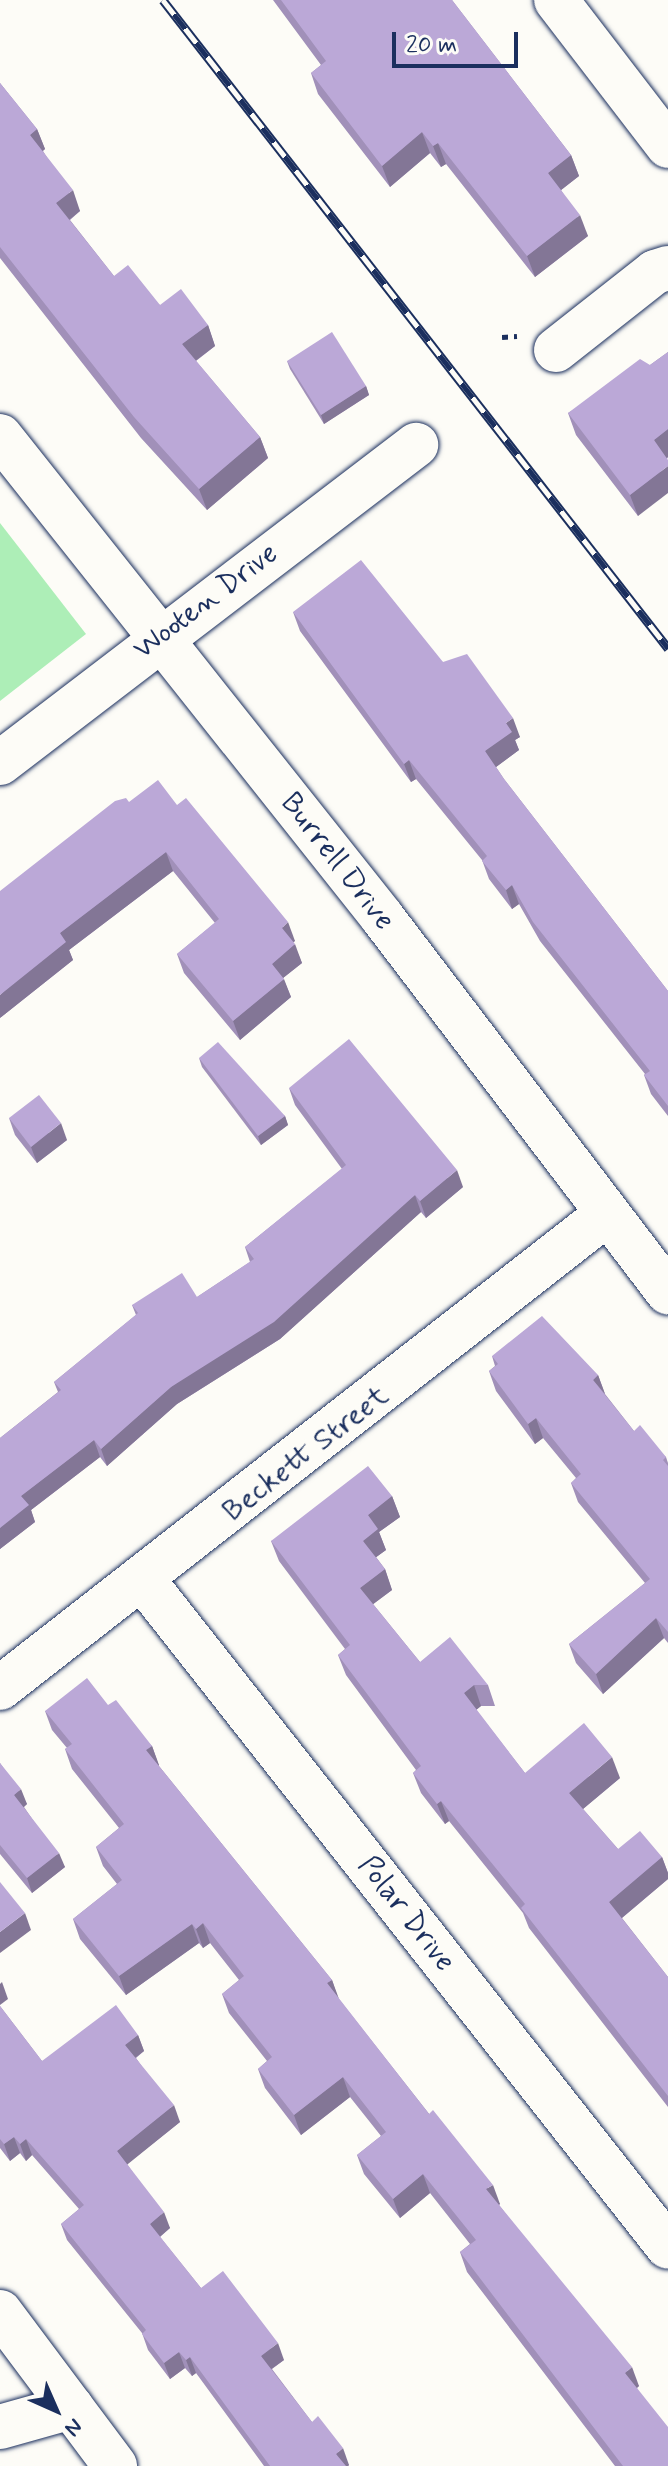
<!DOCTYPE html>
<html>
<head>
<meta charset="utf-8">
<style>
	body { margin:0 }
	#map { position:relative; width:668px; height:2466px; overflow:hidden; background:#fdfcf7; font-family:Mynerve,sans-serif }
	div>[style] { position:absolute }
	.green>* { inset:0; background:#adeeb7 }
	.path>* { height:5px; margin-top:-2.5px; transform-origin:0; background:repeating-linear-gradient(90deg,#1b2f5e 0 6px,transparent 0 12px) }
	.roads { filter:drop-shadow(0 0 2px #1b2f5e) drop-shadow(0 0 2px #1b2f5e) }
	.street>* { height:44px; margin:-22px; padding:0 22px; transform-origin:22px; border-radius:22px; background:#fdfcf7 }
	.secondary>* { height:44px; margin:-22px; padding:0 22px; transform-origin:22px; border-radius:22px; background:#fdfcf7 }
	.rail>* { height:9px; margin-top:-4.5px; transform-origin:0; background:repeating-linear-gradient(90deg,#fdfcf7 0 18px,#1b2f5e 0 36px); box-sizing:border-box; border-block:2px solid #1b2f5e }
	.wall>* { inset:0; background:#a190b9 }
	.shaded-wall>* { inset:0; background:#837696 }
	.building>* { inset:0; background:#bba8d7 }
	span { translate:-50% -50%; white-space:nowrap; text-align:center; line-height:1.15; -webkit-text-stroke:7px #fdfcf7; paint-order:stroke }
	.street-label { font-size:30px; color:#1b2f5e }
	.north { position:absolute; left:16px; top:2370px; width:80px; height:80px; -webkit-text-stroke:6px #fdfcf7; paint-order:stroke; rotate:135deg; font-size:22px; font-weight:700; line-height:32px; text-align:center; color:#1b2f5e }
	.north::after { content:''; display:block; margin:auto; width:28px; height:36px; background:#1b2f5e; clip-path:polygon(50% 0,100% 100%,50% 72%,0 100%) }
	.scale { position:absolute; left:392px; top:32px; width:126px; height:36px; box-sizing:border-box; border:4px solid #1b2f5e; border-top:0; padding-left:10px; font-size:24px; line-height:28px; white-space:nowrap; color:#1b2f5e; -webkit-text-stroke:6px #fdfcf7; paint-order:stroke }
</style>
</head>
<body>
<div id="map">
	<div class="green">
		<i style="clip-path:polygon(0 523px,86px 634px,0 701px)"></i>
	</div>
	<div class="path">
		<i style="left:502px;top:337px;width:15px;rotate:-4deg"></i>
	</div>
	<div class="roads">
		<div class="street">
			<i style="left:556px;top:0;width:184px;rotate:52.5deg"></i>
			<i style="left:556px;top:350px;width:126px;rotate:-38.2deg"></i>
			<i style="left:655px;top:272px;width:14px;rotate:-17deg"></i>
			<i style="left:0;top:763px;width:524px;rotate:-37.4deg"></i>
			<i style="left:144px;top:1581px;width:847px;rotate:51.8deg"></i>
			<i style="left:0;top:1688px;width:770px;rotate:-37.99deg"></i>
			<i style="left:0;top:2312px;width:192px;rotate:53.2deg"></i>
			<i style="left:0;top:2427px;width:74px;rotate:-15.7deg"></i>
		</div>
		<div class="secondary">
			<i style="left:0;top:436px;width:614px;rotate:51.54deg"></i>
			<i style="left:382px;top:917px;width:472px;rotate:52.7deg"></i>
		</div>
	</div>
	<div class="rail">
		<i style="left:163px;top:0;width:822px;rotate:52.07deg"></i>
	</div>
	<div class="wall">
		<i style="clip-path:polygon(273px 0,452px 0,571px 155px,579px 176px,561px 190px,588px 236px,535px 277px,446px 164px,441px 167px,430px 153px,390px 187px,318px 94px,311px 73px,321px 65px)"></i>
		<i style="clip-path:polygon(0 83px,37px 129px,45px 149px,43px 151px,80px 211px,70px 220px,114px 276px,160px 305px,208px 325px,215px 346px,196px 361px,260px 437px,268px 458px,207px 510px,141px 438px,0 258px)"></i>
		<i style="clip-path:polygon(668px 352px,668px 457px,638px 516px,576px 435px,568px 413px,650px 365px)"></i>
		<i style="clip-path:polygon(287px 361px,366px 386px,369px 395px,324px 424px,290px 369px)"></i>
		<i style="clip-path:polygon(293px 612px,443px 662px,520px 737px,515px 740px,519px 750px,496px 767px,504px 779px,668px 991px,668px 1116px,651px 1094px,644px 1075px,645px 1074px,540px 941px,519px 904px,512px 909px,489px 879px,482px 860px,416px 779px,411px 782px,300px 631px)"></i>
		<i style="clip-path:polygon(129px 802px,177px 805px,295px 941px,293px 942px,302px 963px,283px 978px,291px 997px,240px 1040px,184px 973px,177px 954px,215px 923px,173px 871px,69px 950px,73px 960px,0 1018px)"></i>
		<i style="clip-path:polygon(199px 1058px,285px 1116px,288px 1125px,261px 1145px,202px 1067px)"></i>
		<i style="clip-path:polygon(289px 1088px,463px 1187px,426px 1218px,421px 1212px,280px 1339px,177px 1404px,107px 1466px,100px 1457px,31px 1510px,35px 1522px,0 1549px,0 1438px,58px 1392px,54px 1382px,136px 1315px,132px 1305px,197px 1297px,250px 1262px,245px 1247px,342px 1169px,295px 1105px)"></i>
		<i style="clip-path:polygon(9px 1118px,67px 1140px,37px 1163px,15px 1135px)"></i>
		<i style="clip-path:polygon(492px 1356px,598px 1375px,605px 1394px,634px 1431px,666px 1457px,668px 1463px,668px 1643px,664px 1638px,603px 1694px,576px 1663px,569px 1644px,645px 1583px,578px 1502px,571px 1483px,576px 1478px,543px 1438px,535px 1444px,496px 1391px,489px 1371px,495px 1366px)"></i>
		<i style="clip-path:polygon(392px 1496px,400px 1517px,379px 1532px,386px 1550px,376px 1557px,385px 1569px,392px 1590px,373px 1604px,420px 1662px,488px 1685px,495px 1706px,481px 1706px,476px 1710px,525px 1773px,620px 1778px,583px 1809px,618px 1849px,662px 1857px,668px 1873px,668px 1879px,622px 1918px,668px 1977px,668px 2107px,529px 1928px,523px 1913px,449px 1821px,445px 1824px,421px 1793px,413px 1773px,416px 1770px,346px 1675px,338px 1655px,345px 1649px,279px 1561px,271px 1541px)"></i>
		<i style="clip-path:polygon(108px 1705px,152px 1746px,159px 1766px,332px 1980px,338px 1998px,500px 2204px,499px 2205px,639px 2386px,637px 2388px,668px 2466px,615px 2466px,467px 2272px,460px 2252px,470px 2244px,430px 2193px,400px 2218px,364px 2174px,357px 2155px,381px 2136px,350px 2097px,301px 2135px,265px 2088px,258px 2069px,267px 2061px,229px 2013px,222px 1994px,239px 1980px,210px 1943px,203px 1948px,199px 1943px,126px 1995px,80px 1939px,73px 1919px,117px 1884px,103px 1866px,96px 1847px,119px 1828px,72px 1769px,65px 1749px,67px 1748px,52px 1730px,45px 1711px)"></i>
		<i style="clip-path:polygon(0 1763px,27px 1804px,24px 1807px,65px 1867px,32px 1893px,0 1854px)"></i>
		<i style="clip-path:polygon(0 2006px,42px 2061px,138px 2035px,144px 2051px,136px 2058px,180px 2122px,127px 2164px,170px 2228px,160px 2237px,201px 2288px,284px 2360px,272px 2369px,312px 2422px,349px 2465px,348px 2466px,264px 2466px,196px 2373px,192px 2376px,185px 2368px,170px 2379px,148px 2350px,142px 2333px,67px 2240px,61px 2224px,79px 2209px,32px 2155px,26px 2161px,20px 2153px,10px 2161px,0 2148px)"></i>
	</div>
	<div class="shaded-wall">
		<i style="clip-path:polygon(37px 129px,45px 149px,37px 155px,30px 135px)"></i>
		<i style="clip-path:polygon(422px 132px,430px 153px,390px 187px,382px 166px)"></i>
		<i style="clip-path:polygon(438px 143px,446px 164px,441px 167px,433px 146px)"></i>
		<i style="clip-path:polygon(571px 155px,579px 176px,556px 194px,548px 173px)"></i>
		<i style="clip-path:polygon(73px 190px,80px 211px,64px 224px,56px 203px)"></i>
		<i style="clip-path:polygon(580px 215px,588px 236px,535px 277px,527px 256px)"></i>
		<i style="clip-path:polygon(208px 325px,215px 346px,190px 365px,182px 344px)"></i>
		<i style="clip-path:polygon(366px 386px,369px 395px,324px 424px,321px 415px)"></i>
		<i style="clip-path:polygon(668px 429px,668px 457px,661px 462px,654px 440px)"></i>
		<i style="clip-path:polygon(260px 437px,268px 458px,207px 510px,199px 489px)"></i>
		<i style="clip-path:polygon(668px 466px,668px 493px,638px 516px,630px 495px)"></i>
		<i style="clip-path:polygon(513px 718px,520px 737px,515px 740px,519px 750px,492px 770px,485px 751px,506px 723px)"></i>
		<i style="clip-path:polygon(409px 760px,416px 779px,411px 782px,404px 764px)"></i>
		<i style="clip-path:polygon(166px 852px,173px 871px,69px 950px,73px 960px,0 1018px,0 995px,60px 933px)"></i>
		<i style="clip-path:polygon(512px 885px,519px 904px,512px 909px,506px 890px)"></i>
		<i style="clip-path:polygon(288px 922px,295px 941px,288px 946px,282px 928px)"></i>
		<i style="clip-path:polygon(295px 944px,302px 963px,278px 982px,272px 964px)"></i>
		<i style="clip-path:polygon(284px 979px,291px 997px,240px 1040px,233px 1021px)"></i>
		<i style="clip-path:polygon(285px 1116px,288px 1125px,261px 1145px,258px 1136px)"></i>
		<i style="clip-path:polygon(61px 1123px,67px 1140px,37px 1163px,31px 1147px)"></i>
		<i style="clip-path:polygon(457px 1170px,463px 1187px,426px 1218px,420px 1201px)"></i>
		<i style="clip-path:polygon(415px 1195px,421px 1212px,280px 1339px,177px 1404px,107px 1466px,101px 1449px,171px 1387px)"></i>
		<i style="clip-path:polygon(598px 1375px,605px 1394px,593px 1380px)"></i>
		<i style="clip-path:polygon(536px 1418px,543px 1438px,535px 1444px,528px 1424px)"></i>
		<i style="clip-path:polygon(94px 1440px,100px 1457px,31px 1510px,35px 1522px,0 1549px,0 1528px,21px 1496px)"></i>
		<i style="clip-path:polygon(392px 1496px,400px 1517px,379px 1532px,386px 1550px,371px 1561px,363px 1541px,368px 1515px)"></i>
		<i style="clip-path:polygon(385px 1569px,392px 1590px,368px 1608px,360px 1588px)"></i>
		<i style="clip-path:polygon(656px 1618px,664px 1638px,603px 1694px,596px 1674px)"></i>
		<i style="clip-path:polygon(474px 1685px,481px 1706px,471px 1714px,464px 1693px)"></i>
		<i style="clip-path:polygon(152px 1746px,159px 1765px,153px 1770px,146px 1750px)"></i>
		<i style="clip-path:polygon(612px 1757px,620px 1778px,577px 1814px,569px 1793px)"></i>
		<i style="clip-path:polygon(21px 1789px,27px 1804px,20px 1810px,14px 1795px)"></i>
		<i style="clip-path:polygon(441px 1801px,449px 1821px,445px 1824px,437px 1804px)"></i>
		<i style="clip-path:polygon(59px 1853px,65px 1867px,32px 1893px,27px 1878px)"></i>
		<i style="clip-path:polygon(662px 1857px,668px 1873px,668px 1879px,617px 1922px,609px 1902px)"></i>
		<i style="clip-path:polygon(25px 1913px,31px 1930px,0 1953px,0 1932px)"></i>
		<i style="clip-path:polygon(203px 1923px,210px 1943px,203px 1948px,196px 1929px)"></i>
		<i style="clip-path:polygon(192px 1924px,199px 1943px,126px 1995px,119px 1976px)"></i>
		<i style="clip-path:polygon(332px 1980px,339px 1999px,327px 1983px)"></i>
		<i style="clip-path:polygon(2px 1982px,8px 1999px,0 2005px,0 1984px)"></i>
		<i style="clip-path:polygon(138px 2035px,144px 2051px,131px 2061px,125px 2045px)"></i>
		<i style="clip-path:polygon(343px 2077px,350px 2097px,301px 2135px,294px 2115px)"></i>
		<i style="clip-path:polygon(174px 2105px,180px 2122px,123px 2168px,117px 2151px)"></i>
		<i style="clip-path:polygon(14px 2137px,20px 2153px,10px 2161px,4px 2144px)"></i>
		<i style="clip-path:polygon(26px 2139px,32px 2155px,26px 2161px,20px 2144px)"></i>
		<i style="clip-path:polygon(423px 2174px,430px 2193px,400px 2218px,393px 2199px)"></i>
		<i style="clip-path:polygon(493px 2185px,500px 2204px,493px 2209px,486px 2189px)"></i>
		<i style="clip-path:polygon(164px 2212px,170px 2228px,156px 2240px,150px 2224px)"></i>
		<i style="clip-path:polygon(278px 2343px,284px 2360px,267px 2372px,261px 2356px)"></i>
		<i style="clip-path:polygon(179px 2352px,185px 2368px,170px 2379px,164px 2363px)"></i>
		<i style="clip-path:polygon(190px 2357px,196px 2373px,192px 2376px,186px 2360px)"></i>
		<i style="clip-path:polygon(632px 2367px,639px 2386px,632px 2392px,625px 2373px)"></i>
		<i style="clip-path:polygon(343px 2448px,349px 2465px,348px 2466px,341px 2466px,336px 2454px)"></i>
	</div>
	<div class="building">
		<i style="clip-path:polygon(281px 0,452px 0,571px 155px,548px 173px,580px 215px,527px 256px,438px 143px,433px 146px,422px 132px,382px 166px,311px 73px,326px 61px)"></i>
		<i style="clip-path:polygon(0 83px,37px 129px,30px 135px,73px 190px,56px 203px,114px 276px,128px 265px,160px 305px,181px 289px,208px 325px,182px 344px,260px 437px,199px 489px,134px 417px,0 247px)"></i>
		<i style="clip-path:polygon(332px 332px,366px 386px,321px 415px,287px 361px)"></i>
		<i style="clip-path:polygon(668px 352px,668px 429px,654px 440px,668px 460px,668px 466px,630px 495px,568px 413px,640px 359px,650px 365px)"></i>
		<i style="clip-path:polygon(361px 560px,443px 662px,467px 654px,513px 718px,506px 723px,512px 732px,485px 751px,504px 779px,668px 991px,668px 1106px,644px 1075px,650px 1071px,533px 922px,512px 885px,506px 890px,482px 861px,487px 856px,409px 760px,404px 764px,293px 612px)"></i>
		<i style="clip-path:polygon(158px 780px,177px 805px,186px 798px,288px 922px,282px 928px,295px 944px,272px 964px,284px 979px,233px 1021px,177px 954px,219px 919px,166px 852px,60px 933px,66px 942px,0 995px,0 891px,115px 801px,126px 798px,129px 802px)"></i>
		<i style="clip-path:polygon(349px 1039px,457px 1170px,420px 1201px,415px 1195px,274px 1322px,171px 1387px,101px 1449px,94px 1440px,21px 1496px,29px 1505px,0 1528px,0 1438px,61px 1390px,54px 1382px,138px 1313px,132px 1305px,182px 1273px,197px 1297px,254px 1259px,245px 1247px,346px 1165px,289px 1088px)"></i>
		<i style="clip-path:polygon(218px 1042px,285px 1116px,258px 1136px,199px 1058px)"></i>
		<i style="clip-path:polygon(39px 1095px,61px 1123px,31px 1147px,9px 1118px)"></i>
		<i style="clip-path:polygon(542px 1316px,598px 1375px,593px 1380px,634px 1431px,640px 1425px,666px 1457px,663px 1460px,668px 1466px,668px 1632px,656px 1618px,596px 1674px,569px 1644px,650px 1579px,571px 1483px,581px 1474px,536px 1418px,528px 1424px,489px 1371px,498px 1364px,492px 1356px)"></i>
		<i style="clip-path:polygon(368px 1466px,392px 1496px,368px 1515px,378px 1529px,363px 1541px,385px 1569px,360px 1588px,420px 1662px,450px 1637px,488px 1685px,474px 1685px,464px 1693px,525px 1773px,584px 1723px,612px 1757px,569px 1793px,618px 1849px,640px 1831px,662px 1857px,609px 1902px,668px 1977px,668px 2096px,521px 1908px,525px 1904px,441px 1801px,437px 1804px,413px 1773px,421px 1766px,338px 1655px,350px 1645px,271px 1541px)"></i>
		<i style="clip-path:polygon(87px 1678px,108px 1705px,116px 1700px,152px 1746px,146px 1750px,332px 1980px,327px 1983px,429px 2114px,433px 2110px,493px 2185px,486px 2189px,632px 2367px,625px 2373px,668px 2427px,668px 2466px,623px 2466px,460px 2252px,476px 2240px,423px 2174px,393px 2199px,357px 2155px,386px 2132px,343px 2077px,294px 2115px,258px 2069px,272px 2057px,222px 1994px,244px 1976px,203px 1923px,196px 1929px,192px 1924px,119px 1976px,73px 1919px,122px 1880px,96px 1847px,124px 1824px,65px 1749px,72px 1744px,45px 1711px)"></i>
		<i style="clip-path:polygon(0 1763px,21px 1789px,14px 1795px,59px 1853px,27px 1878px,0 1845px)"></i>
		<i style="clip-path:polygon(0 1882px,25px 1913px,0 1932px)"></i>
		<i style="clip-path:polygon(116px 2005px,138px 2035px,125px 2045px,174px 2105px,117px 2151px,164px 2212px,150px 2224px,201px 2288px,223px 2271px,278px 2343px,261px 2356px,312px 2422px,318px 2416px,343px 2448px,336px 2454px,346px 2466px,270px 2466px,190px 2357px,186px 2360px,179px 2352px,164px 2363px,142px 2334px,146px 2330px,61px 2224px,84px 2205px,26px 2139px,20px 2144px,14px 2137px,4px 2144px,0 2139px,0 2006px,42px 2061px)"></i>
	</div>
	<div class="street-label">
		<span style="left:206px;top:602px;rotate:-37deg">Wooten Drive</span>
		<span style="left:337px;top:862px;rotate:52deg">Burrell Drive</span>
		<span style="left:306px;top:1454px;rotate:-38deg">Beckett Street</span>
		<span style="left:406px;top:1914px;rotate:52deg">Polar Drive</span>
	</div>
	<div class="north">N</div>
	<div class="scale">20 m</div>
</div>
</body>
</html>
